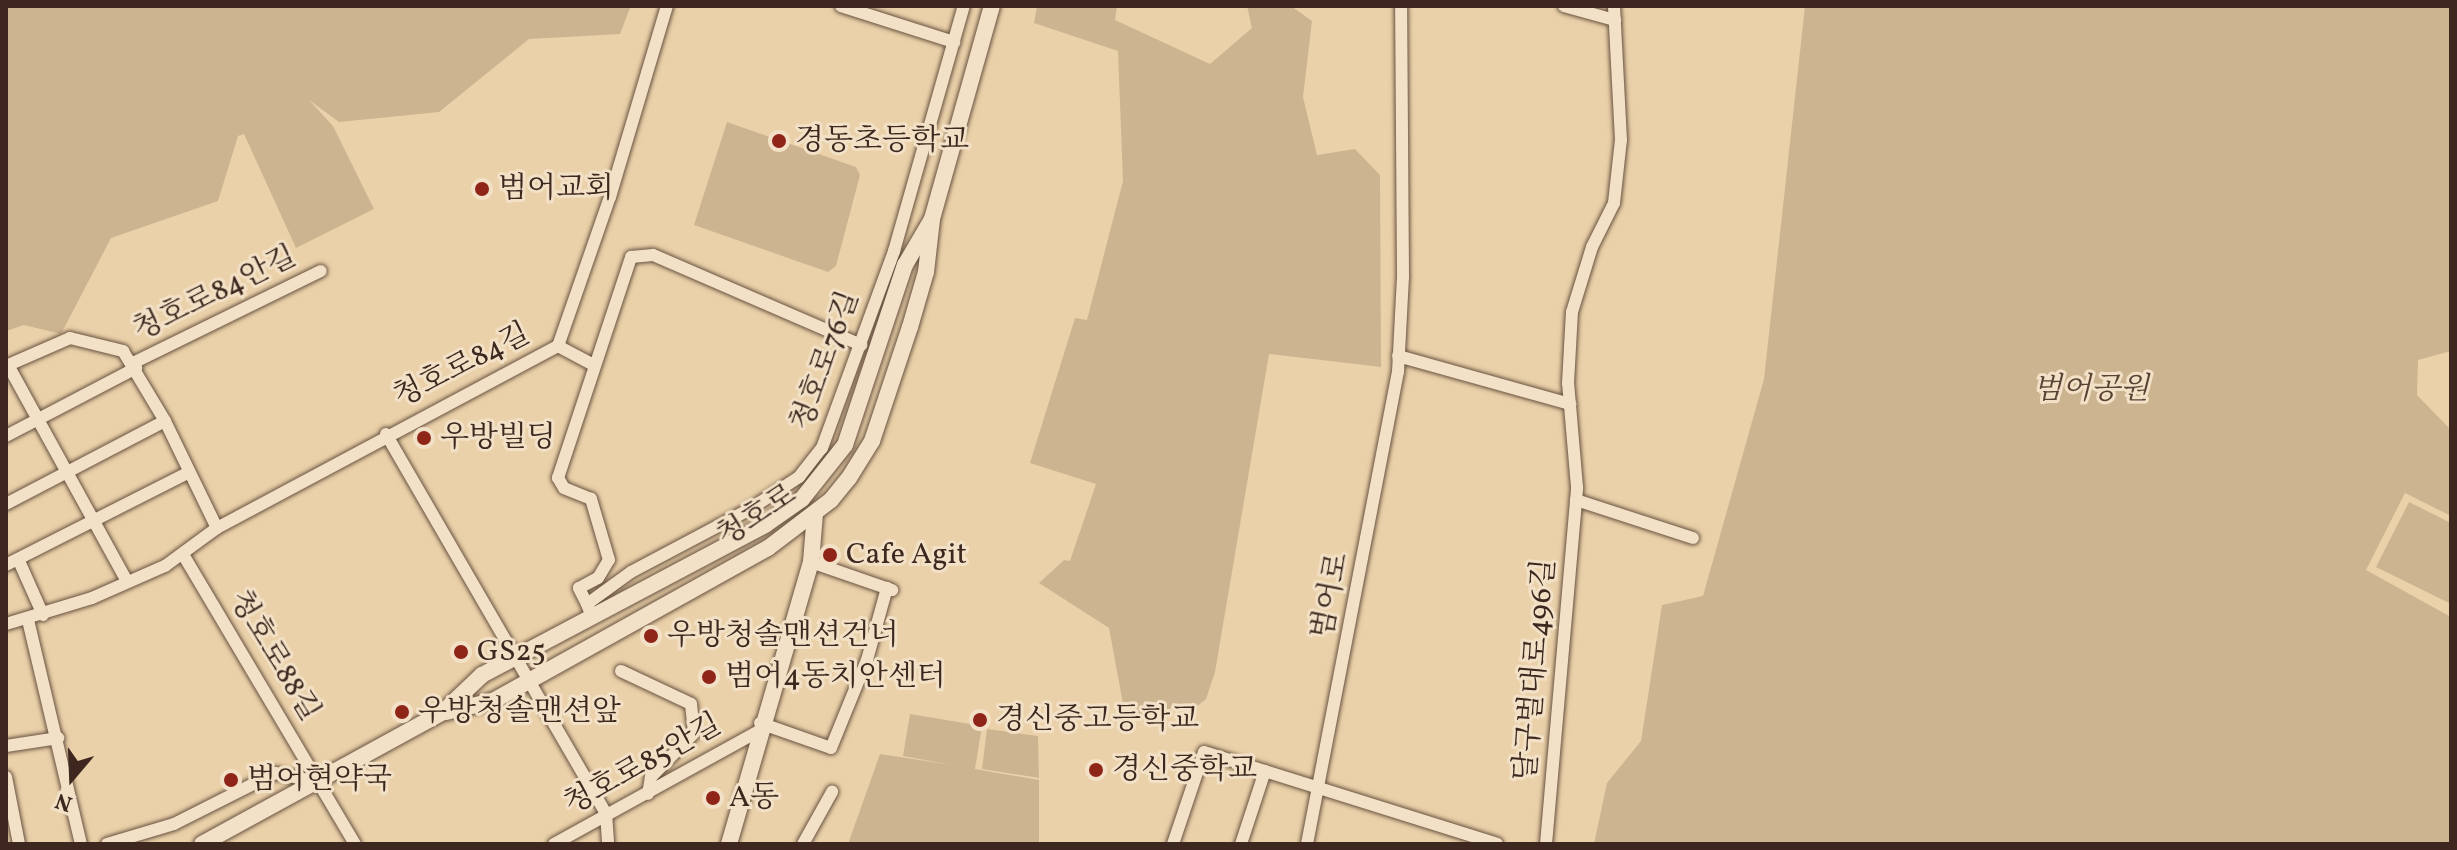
<!DOCTYPE html>
<html>
<head>
<meta charset="utf-8">
<style>
	body { margin:0 }
	#map { position:relative; width:2457px; height:850px; overflow:hidden; background:#ebd1a9; font-family:Vollkorn,"Noto Serif KR",serif }
	div>[style] { position:absolute }
	.green>* { inset:0; background:#cdb491 }
	.roads { filter:drop-shadow(0 0 2px #685241) drop-shadow(0 0 2px #685241) }
	.street>* { height:12px; margin:-6px; padding:0 6px; transform-origin:6px; border-radius:6px; background:#f2e1c7 }
	.secondary>* { height:16px; margin:-8px; padding:0 8px; transform-origin:8px; border-radius:8px; background:#f2e1c7 }
	.dots>* { width:22px; height:22px; translate:-50% -50%; box-sizing:border-box; border:4px solid #f2e1c7; border-radius:50% }
	span { translate:-50% -50%; white-space:nowrap; text-align:center; line-height:1.15; -webkit-text-stroke:6px #f2e1c7; paint-order:stroke }
	.poi-label { font-size:30px; color:#3d271e }
	.left { translate:0 -50%; text-align:left }
	.street-label { font-size:30px; color:#3d271e }
	.park-label { font-size:30px; color:#5a4335; font-style:italic }
	.frame { position:absolute; inset:0; border:8px solid #3d271e; pointer-events:none }
	.north { position:absolute; left:32px; top:738px; width:80px; height:80px; -webkit-text-stroke:6px #f2e1c7; paint-order:stroke; rotate:199deg; font-size:22px; font-weight:700; line-height:32px; text-align:center; color:#3d271e }
	.north::after { content:''; display:block; margin:auto; width:28px; height:36px; background:#3d271e; clip-path:polygon(50% 0,100% 100%,50% 72%,0 100%) }
</style>
</head>
<body>
<div id="map">
	<div class="green">
		<i style="clip-path:polygon(6px 6px,630px 6px,630px 8px,620px 34px,529px 39px,439px 112px,339px 122px,309px 100px,333px 126px,374px 209px,296px 248px,244px 134px,238px 136px,218px 201px,111px 238px,61px 334px,24px 325px,6px 331px)"></i>
		<i style="clip-path:polygon(1037px 6px,1117px 6px,1115px 20px,1210px 64px,1252px 28px,1247px 6px,1291px 6px,1312px 21px,1303px 97px,1317px 155px,1355px 149px,1380px 175px,1381px 367px,1269px 354px,1215px 672px,1206px 699px,1195px 708px,1180px 706px,1126px 720px,1109px 628px,1039px 583px,1064px 560px,1070px 561px,1096px 484px,1030px 463px,1075px 318px,1087px 320px,1123px 181px,1118px 51px,1034px 23px)"></i>
		<i style="clip-path:polygon(1805px 6px,2451px 6px,2451px 351px,2418px 360px,2417px 395px,2451px 430px,2451px 516px,2405px 493px,2366px 570px,2451px 617px,2451px 844px,1594px 844px,1607px 783px,1641px 741px,1662px 605px,1703px 596px,1764px 379px)"></i>
		<i style="clip-path:polygon(727px 122px,856px 167px,860px 175px,836px 266px,828px 272px,694px 225px)"></i>
		<i style="clip-path:polygon(2409px 502px,2451px 523px,2451px 604px,2376px 567px)"></i>
		<i style="clip-path:polygon(910px 714px,982px 726px,975px 769px,1039px 780px,1039px 844px,848px 844px,880px 754px,952px 765px,903px 756px)"></i>
		<i style="clip-path:polygon(987px 729px,1038px 736px,1039px 778px,982px 769px)"></i>
	</div>
	<div class="roads">
		<div class="street">
			<i style="left:841px;top:6px;width:119px;rotate:17.7deg"></i>
			<i style="left:1564px;top:6px;width:53px;rotate:15.4deg"></i>
			<i style="left:558px;top:346px;width:40px;rotate:28deg"></i>
			<i style="left:1398px;top:356px;width:179px;rotate:15.6deg"></i>
			<i style="left:133px;top:363px;width:209px;rotate:-26.1deg"></i>
			<i style="left:8px;top:365px;width:245px;rotate:61.2deg"></i>
			<i style="left:6px;top:366px;width:70px;rotate:-23.6deg"></i>
			<i style="left:70px;top:338px;width:55px;rotate:13.8deg"></i>
			<i style="left:123px;top:351px;width:82px;rotate:59deg"></i>
			<i style="left:165px;top:421px;width:119px;rotate:64.1deg"></i>
			<i style="left:386px;top:434px;width:438px;rotate:59.9deg"></i>
			<i style="left:606px;top:813px;width:31px;rotate:86deg"></i>
			<i style="left:6px;top:436px;width:147px;rotate:-27.6deg"></i>
			<i style="left:1576px;top:500px;width:123px;rotate:18deg"></i>
			<i style="left:6px;top:504px;width:179px;rotate:-27.6deg"></i>
			<i style="left:184px;top:556px;width:335px;rotate:59.3deg"></i>
			<i style="left:19px;top:561px;width:59px;rotate:66deg"></i>
			<i style="left:811px;top:562px;width:86px;rotate:19.1deg"></i>
			<i style="left:6px;top:565px;width:205px;rotate:-26.9deg"></i>
			<i style="left:587px;top:604px;width:18px;rotate:-117deg"></i>
			<i style="left:579px;top:588px;width:21px;rotate:-28deg"></i>
			<i style="left:598px;top:578px;width:21px;rotate:-59deg"></i>
			<i style="left:609px;top:560px;width:64px;rotate:-106.4deg"></i>
			<i style="left:591px;top:499px;width:29px;rotate:-158deg"></i>
			<i style="left:564px;top:488px;width:12px;rotate:-121deg"></i>
			<i style="left:558px;top:478px;width:233px;rotate:-71.7deg"></i>
			<i style="left:631px;top:257px;width:22px;rotate:-5deg"></i>
			<i style="left:653px;top:255px;width:227px;rotate:23.4deg"></i>
			<i style="left:592px;top:617px;width:14px;rotate:-111deg"></i>
			<i style="left:587px;top:604px;width:54px;rotate:-36deg"></i>
			<i style="left:631px;top:572px;width:135px;rotate:-27.9deg"></i>
			<i style="left:750px;top:509px;width:59px;rotate:-33.1deg"></i>
			<i style="left:799px;top:477px;width:37px;rotate:-52deg"></i>
			<i style="left:822px;top:448px;width:210px;rotate:-69.9deg"></i>
			<i style="left:894px;top:251px;width:255px;rotate:-74.1deg"></i>
			<i style="left:28px;top:620px;width:230px;rotate:76.7deg"></i>
			<i style="left:6px;top:624px;width:90px;rotate:-16.8deg"></i>
			<i style="left:92px;top:598px;width:80px;rotate:-23.7deg"></i>
			<i style="left:165px;top:566px;width:64px;rotate:-36.2deg"></i>
			<i style="left:217px;top:528px;width:387px;rotate:-28.1deg"></i>
			<i style="left:558px;top:346px;width:158px;rotate:-70.8deg"></i>
			<i style="left:610px;top:197px;width:199px;rotate:-73.4deg"></i>
			<i style="left:621px;top:671px;width:77px;rotate:25.2deg"></i>
			<i style="left:691px;top:704px;width:29px;rotate:84deg"></i>
			<i style="left:694px;top:733px;width:62px;rotate:134.3deg"></i>
			<i style="left:651px;top:777px;width:17px;rotate:100deg"></i>
			<i style="left:760px;top:723px;width:75px;rotate:19.4deg"></i>
			<i style="left:831px;top:748px;width:95px;rotate:-67.8deg"></i>
			<i style="left:867px;top:660px;width:75px;rotate:-74.5deg"></i>
			<i style="left:6px;top:746px;width:53px;rotate:-8.7deg"></i>
			<i style="left:6px;top:777px;width:68px;rotate:79deg"></i>
			<i style="left:107px;top:844px;width:70px;rotate:-16.6deg"></i>
			<i style="left:174px;top:824px;width:113px;rotate:-26.8deg"></i>
			<i style="left:275px;top:773px;width:45px;rotate:11.6deg"></i>
			<i style="left:554px;top:844px;width:232px;rotate:-28.9deg"></i>
			<i style="left:803px;top:844px;width:60px;rotate:-60.9deg"></i>
			<i style="left:1173px;top:844px;width:97px;rotate:-71.4deg"></i>
			<i style="left:1204px;top:752px;width:307px;rotate:17.4deg"></i>
			<i style="left:1241px;top:844px;width:77px;rotate:-71.8deg"></i>
			<i style="left:1307px;top:844px;width:481px;rotate:-79.1deg"></i>
			<i style="left:1398px;top:372px;width:95px;rotate:-87deg"></i>
			<i style="left:1403px;top:277px;width:271px;rotate:-90.4deg"></i>
			<i style="left:1546px;top:844px;width:358px;rotate:-85deg"></i>
			<i style="left:1577px;top:487px;width:104px;rotate:-94.9deg"></i>
			<i style="left:1568px;top:383px;width:71px;rotate:-86.8deg"></i>
			<i style="left:1572px;top:312px;width:68px;rotate:-72.9deg"></i>
			<i style="left:1592px;top:247px;width:49px;rotate:-63.4deg"></i>
			<i style="left:1614px;top:203px;width:63px;rotate:-83.7deg"></i>
			<i style="left:1621px;top:140px;width:134px;rotate:-93deg"></i>
		</div>
		<div class="secondary">
			<i style="left:446px;top:712px;width:48px;rotate:-13.2deg"></i>
			<i style="left:493px;top:701px;width:315px;rotate:-29.1deg"></i>
			<i style="left:768px;top:548px;width:79px;rotate:-37.3deg"></i>
			<i style="left:831px;top:500px;width:28px;rotate:-51deg"></i>
			<i style="left:849px;top:478px;width:44px;rotate:-58.1deg"></i>
			<i style="left:872px;top:441px;width:120px;rotate:-71.6deg"></i>
			<i style="left:910px;top:327px;width:57px;rotate:-73.8deg"></i>
			<i style="left:926px;top:272px;width:53px;rotate:-83.5deg"></i>
			<i style="left:932px;top:219px;width:221px;rotate:-74.3deg"></i>
			<i style="left:202px;top:844px;width:275px;rotate:-28.7deg"></i>
			<i style="left:443px;top:712px;width:54px;rotate:-43.5deg"></i>
			<i style="left:482px;top:675px;width:320px;rotate:-27.9deg"></i>
			<i style="left:765px;top:525px;width:45px;rotate:-35.1deg"></i>
			<i style="left:802px;top:499px;width:69px;rotate:-51.5deg"></i>
			<i style="left:845px;top:445px;width:190px;rotate:-71.6deg"></i>
			<i style="left:905px;top:265px;width:53px;rotate:-59.6deg"></i>
			<i style="left:729px;top:844px;width:294px;rotate:-73.8deg"></i>
			<i style="left:811px;top:562px;width:49px;rotate:-85.3deg"></i>
		</div>
	</div>
	<div class="dots">
		<i style="left:779px;top:141px;background:#8f2418"></i>
		<i style="left:482px;top:189px;background:#8f2418"></i>
		<i style="left:424px;top:438px;background:#8f2418"></i>
		<i style="left:830px;top:555px;background:#8f2418"></i>
		<i style="left:651px;top:636px;background:#8f2418"></i>
		<i style="left:461px;top:652px;background:#8f2418"></i>
		<i style="left:709px;top:677px;background:#8f2418"></i>
		<i style="left:402px;top:712px;background:#8f2418"></i>
		<i style="left:980px;top:720px;background:#8f2418"></i>
		<i style="left:1096px;top:770px;background:#8f2418"></i>
		<i style="left:231px;top:780px;background:#8f2418"></i>
		<i style="left:713px;top:798px;background:#8f2418"></i>
	</div>
	<div class="poi-label">
		<span class="left" style="left:795px;top:141px">경동초등학교</span>
		<span class="left" style="left:498px;top:189px">범어교회</span>
		<span class="left" style="left:440px;top:438px">우방빌딩</span>
		<span class="left" style="left:846px;top:555px">Cafe Agit</span>
		<span class="left" style="left:667px;top:636px">우방청솔맨션건너</span>
		<span class="left" style="left:477px;top:652px">GS25</span>
		<span class="left" style="left:725px;top:677px">범어4동치안센터</span>
		<span class="left" style="left:418px;top:712px">우방청솔맨션앞</span>
		<span class="left" style="left:996px;top:720px">경신중고등학교</span>
		<span class="left" style="left:1112px;top:770px">경신중학교</span>
		<span class="left" style="left:247px;top:780px">범어현약국</span>
		<span class="left" style="left:729px;top:798px">A동</span>
	</div>
	<div class="street-label">
		<span style="left:215px;top:294px;rotate:-26deg">청호로84안길</span>
		<span style="left:826px;top:361px;rotate:-70deg">청호로76길</span>
		<span style="left:462px;top:366px;rotate:-27deg">청호로84길</span>
		<span style="left:757px;top:516px;rotate:-33deg">청호로</span>
		<span style="left:1331px;top:596px;rotate:-79deg">범어로</span>
		<span style="left:274px;top:656px;rotate:59deg">청호로88길</span>
		<span style="left:1536px;top:670px;rotate:-85deg">달구벌대로496길</span>
		<span style="left:643px;top:765px;rotate:-29deg">청호로85안길</span>
	</div>
	<div class="park-label">
		<span style="left:2091px;top:390px">범어공원</span>
	</div>
	<div class="frame"></div>
	<div class="north">N</div>
</div>
</body>
</html>
